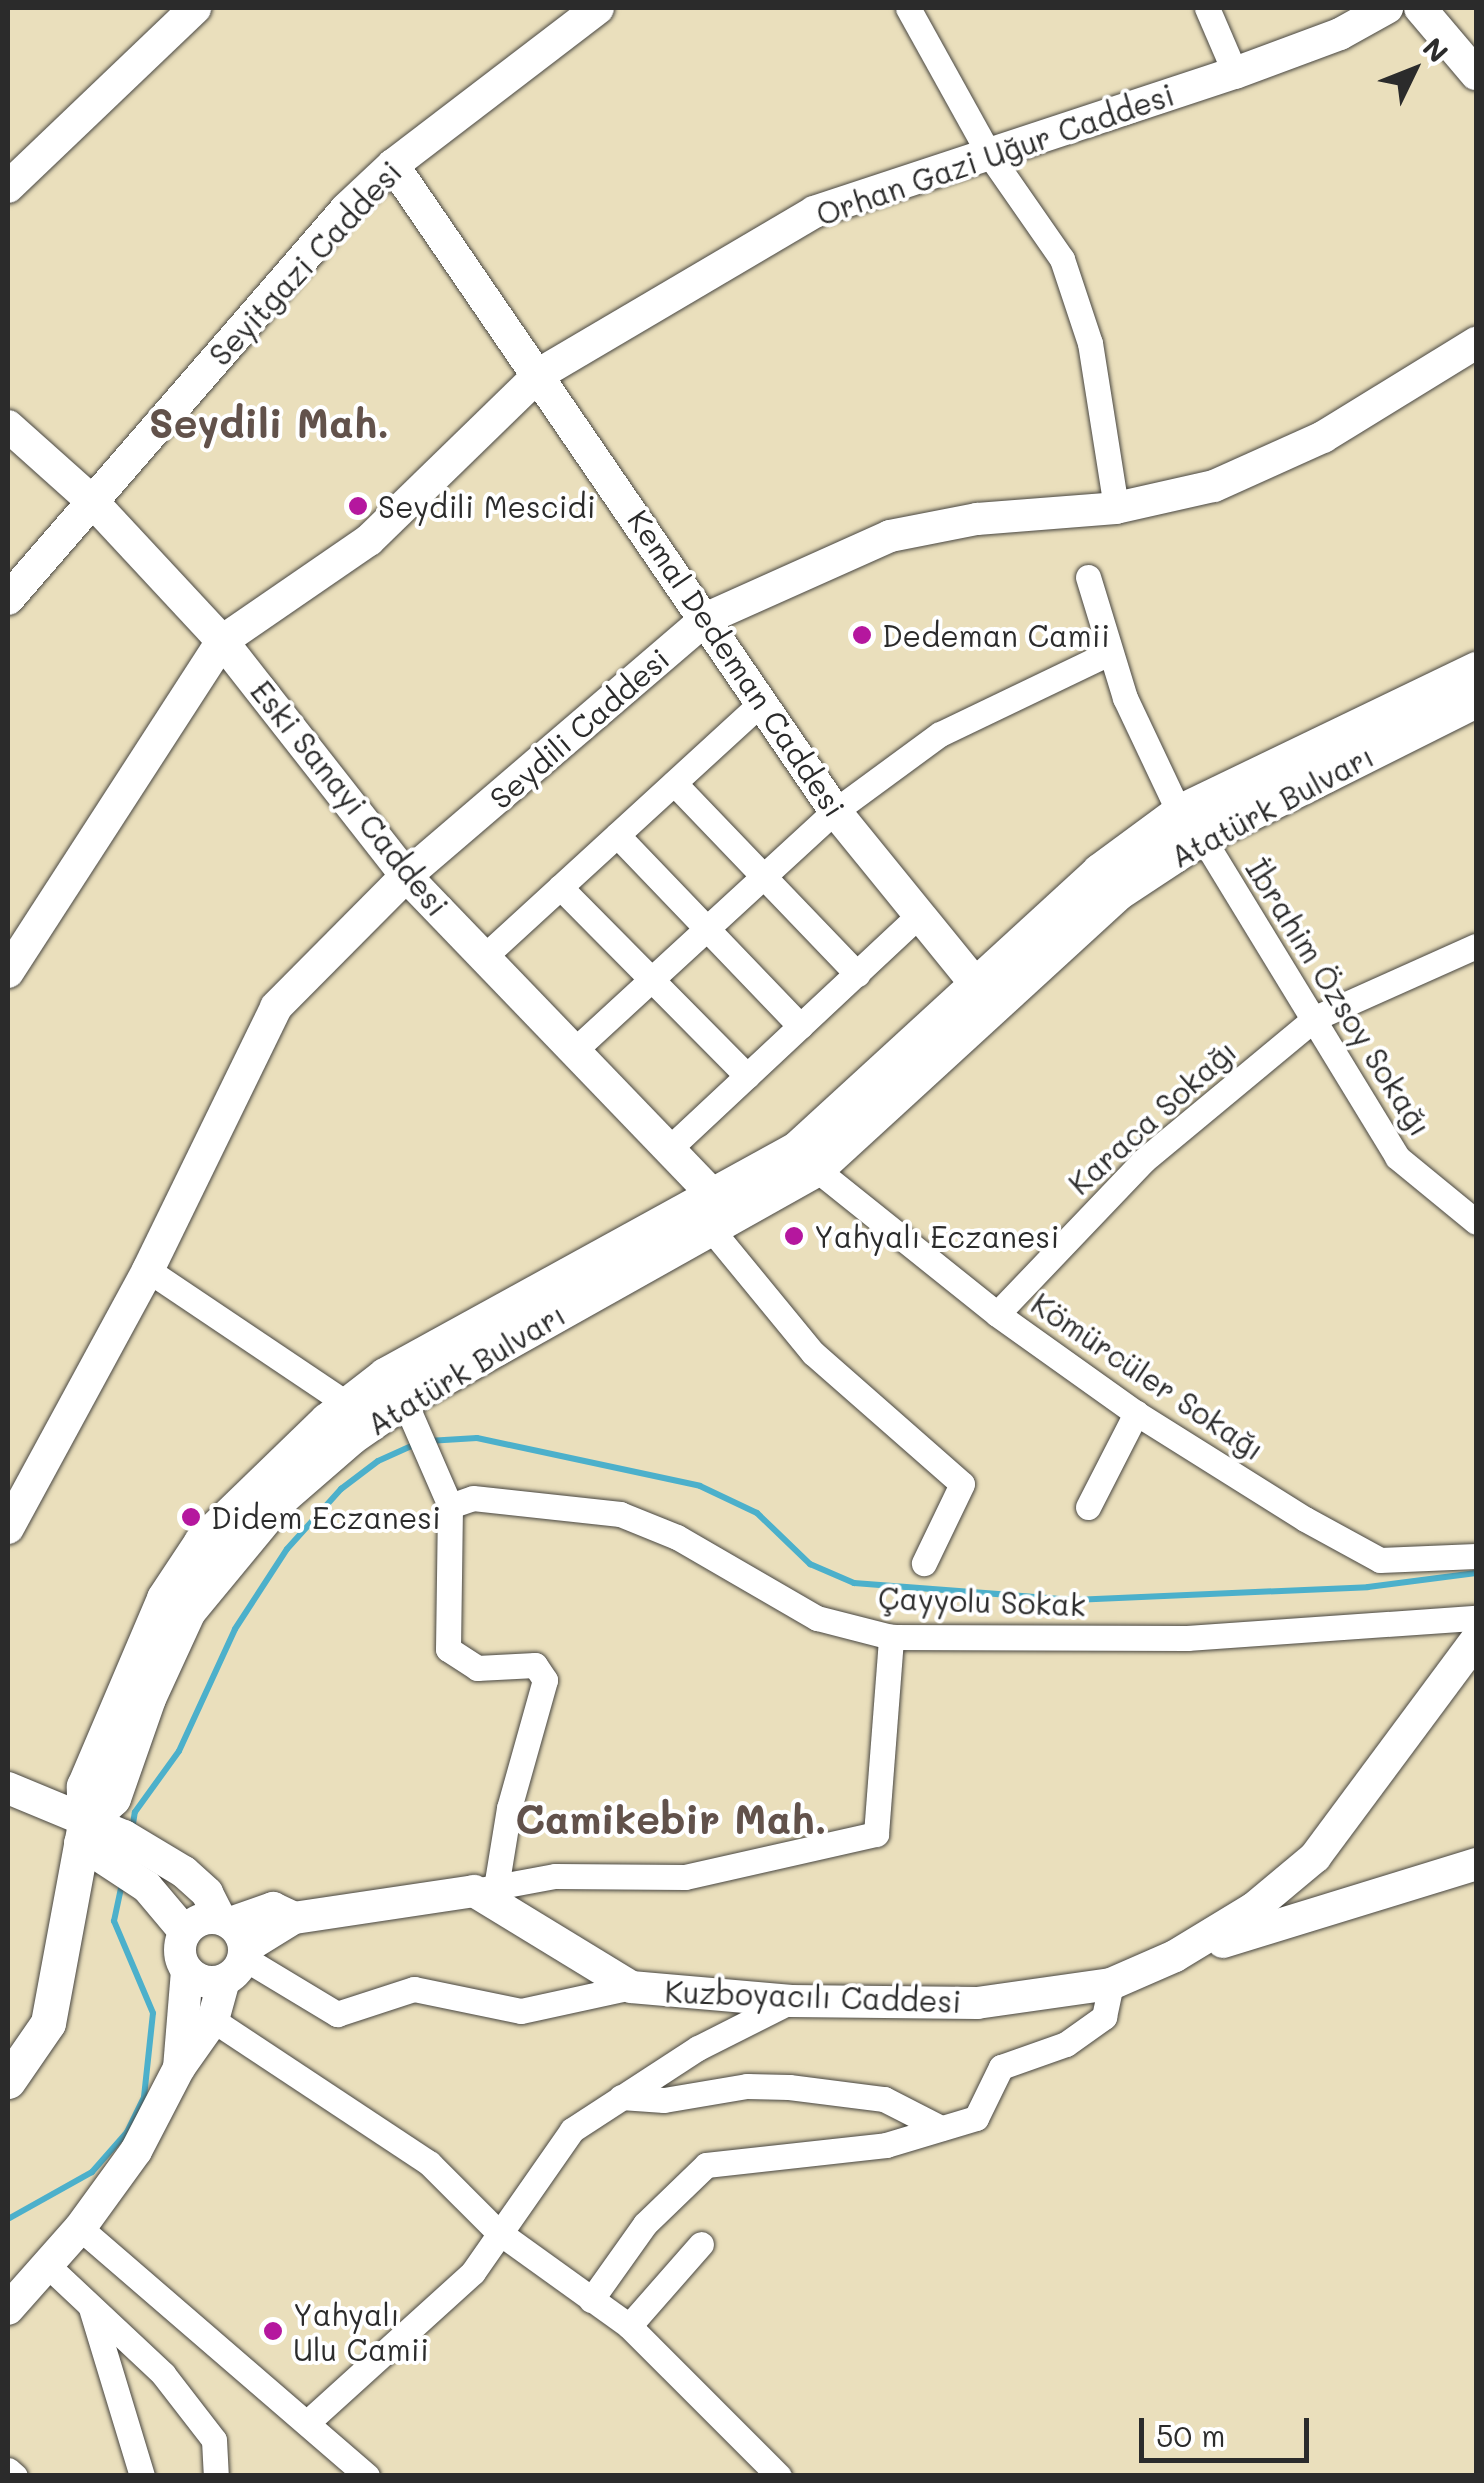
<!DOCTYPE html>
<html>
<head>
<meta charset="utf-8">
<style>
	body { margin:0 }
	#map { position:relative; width:1484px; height:2483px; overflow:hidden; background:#eadfbc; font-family:Mali,sans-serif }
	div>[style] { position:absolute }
	.stream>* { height:6px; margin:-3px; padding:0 3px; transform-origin:3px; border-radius:3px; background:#4cb0cb }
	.roads { filter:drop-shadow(0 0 2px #484641) drop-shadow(0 0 2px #484641) }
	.minor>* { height:25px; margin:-12.5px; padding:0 12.5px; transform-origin:12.5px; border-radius:12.5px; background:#fff }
	.tertiary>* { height:32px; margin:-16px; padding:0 16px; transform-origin:16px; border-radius:16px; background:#fff }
	.tertiary>.ring { margin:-16px; padding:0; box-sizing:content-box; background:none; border:32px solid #fff; border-radius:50% }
	.secondary>* { height:35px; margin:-17.5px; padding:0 17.5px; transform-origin:17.5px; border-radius:17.5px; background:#fff }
	.dots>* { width:28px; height:28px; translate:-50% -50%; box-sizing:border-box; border:5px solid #fff; border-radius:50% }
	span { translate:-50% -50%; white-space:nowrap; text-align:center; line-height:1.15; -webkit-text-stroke:8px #fff; paint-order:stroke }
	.street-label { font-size:30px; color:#2b2b2b }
	.poi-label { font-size:30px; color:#2b2b2b }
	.left { translate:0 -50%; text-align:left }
	.district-label { font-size:40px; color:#62524b; font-weight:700 }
	.frame { position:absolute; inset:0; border:10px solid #2b2b2b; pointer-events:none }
	.north { position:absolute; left:1364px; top:20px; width:100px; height:100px; -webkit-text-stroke:8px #fff; paint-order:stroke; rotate:47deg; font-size:28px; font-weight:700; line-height:40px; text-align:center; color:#2b2b2b }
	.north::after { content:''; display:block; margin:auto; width:35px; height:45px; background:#2b2b2b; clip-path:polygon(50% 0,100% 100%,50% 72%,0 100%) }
	.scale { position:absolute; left:1139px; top:2418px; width:170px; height:45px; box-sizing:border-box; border:5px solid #2b2b2b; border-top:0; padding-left:12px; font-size:30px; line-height:35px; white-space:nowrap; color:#2b2b2b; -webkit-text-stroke:8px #fff; paint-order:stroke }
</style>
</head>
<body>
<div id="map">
	<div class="stream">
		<i style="left:428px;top:1441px;width:49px;rotate:-3.5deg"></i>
		<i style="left:477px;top:1438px;width:228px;rotate:12.1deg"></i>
		<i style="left:700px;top:1486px;width:63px;rotate:25.3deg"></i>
		<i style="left:757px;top:1513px;width:74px;rotate:43.9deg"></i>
		<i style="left:810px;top:1564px;width:48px;rotate:23.4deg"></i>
		<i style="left:854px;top:1583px;width:220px;rotate:4.4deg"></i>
		<i style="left:1073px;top:1600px;width:295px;rotate:-2.5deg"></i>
		<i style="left:1368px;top:1587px;width:109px;rotate:-7.4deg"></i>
		<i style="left:132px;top:1830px;width:18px;rotate:-81deg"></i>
		<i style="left:135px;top:1812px;width:75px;rotate:-54.2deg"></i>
		<i style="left:179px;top:1751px;width:134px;rotate:-65.3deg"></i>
		<i style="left:235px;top:1629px;width:95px;rotate:-57deg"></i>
		<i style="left:287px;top:1549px;width:81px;rotate:-48deg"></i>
		<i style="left:341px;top:1489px;width:46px;rotate:-37.1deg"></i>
		<i style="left:378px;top:1461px;width:42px;rotate:-24.1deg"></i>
		<i style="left:8px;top:2219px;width:96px;rotate:-29.2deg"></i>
		<i style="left:92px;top:2172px;width:53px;rotate:-48.8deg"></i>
		<i style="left:127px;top:2132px;width:39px;rotate:-64deg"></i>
		<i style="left:144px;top:2097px;width:84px;rotate:-83.9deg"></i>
		<i style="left:153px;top:2013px;width:100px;rotate:-113deg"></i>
		<i style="left:114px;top:1921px;width:40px;rotate:-78deg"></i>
	</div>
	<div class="roads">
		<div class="minor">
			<i style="left:908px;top:8px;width:167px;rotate:61deg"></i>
			<i style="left:989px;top:154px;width:128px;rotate:55.2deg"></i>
			<i style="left:1062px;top:259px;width:89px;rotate:71.6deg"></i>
			<i style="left:1090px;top:343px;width:167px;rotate:81deg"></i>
			<i style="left:1207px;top:8px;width:71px;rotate:66.7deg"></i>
			<i style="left:1088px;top:577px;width:127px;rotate:73deg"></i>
			<i style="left:1125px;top:698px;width:126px;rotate:64.7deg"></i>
			<i style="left:674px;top:783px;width:265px;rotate:46.2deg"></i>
			<i style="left:617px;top:835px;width:265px;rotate:46.2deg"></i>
			<i style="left:1202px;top:837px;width:375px;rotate:58.6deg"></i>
			<i style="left:1397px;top:1157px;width:102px;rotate:39.4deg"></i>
			<i style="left:560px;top:887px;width:266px;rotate:45.3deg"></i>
			<i style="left:486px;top:955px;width:373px;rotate:-42.5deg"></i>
			<i style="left:578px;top:1047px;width:349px;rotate:-42.6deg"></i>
			<i style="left:835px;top:811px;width:130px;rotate:-36.3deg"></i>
			<i style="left:940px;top:734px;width:187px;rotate:-25.6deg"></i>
			<i style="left:671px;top:1147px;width:338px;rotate:-43.1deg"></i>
			<i style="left:816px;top:1169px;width:232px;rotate:38.7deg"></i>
			<i style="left:997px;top:1314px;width:171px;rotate:35.5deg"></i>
			<i style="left:1136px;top:1413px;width:199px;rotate:32.1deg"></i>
			<i style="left:1305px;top:1519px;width:85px;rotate:28.7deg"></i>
			<i style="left:1380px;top:1560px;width:96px;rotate:-2.4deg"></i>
			<i style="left:711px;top:1229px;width:161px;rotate:50.6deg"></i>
			<i style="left:813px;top:1353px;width:198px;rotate:41.3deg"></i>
			<i style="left:962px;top:1484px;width:88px;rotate:115.7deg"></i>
			<i style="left:148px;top:1270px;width:239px;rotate:33.9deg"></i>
			<i style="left:997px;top:1314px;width:211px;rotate:-46.3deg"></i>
			<i style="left:1143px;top:1161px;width:224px;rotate:-39.7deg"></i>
			<i style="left:1315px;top:1018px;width:176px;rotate:-24.1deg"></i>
			<i style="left:404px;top:1400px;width:116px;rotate:66.5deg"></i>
			<i style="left:450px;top:1506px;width:24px;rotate:-19deg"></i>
			<i style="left:473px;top:1498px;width:148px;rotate:6.2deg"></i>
			<i style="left:620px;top:1514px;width:61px;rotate:22deg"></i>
			<i style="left:677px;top:1537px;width:162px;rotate:30.1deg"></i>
			<i style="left:817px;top:1618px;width:76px;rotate:14.4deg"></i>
			<i style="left:891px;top:1637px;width:296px;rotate:0.2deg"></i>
			<i style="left:1187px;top:1638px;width:290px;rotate:-4deg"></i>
			<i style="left:450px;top:1506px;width:143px;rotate:90.8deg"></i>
			<i style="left:448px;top:1649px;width:35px;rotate:33deg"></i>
			<i style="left:477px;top:1668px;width:58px;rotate:-3deg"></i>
			<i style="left:535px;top:1665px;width:18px;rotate:56deg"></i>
			<i style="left:545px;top:1680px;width:133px;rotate:105.7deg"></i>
			<i style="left:509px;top:1808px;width:80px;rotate:99.3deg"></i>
			<i style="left:1088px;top:1507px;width:106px;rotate:-62.9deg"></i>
			<i style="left:474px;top:1891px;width:82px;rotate:-10.5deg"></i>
			<i style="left:555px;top:1876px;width:130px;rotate:0.4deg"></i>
			<i style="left:685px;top:1877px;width:196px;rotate:-12.7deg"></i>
			<i style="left:876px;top:1834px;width:198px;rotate:-85.6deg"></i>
			<i style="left:244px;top:1958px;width:109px;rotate:31.1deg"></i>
			<i style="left:337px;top:2014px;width:81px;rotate:-18deg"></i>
			<i style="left:414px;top:1989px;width:109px;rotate:11.6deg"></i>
			<i style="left:521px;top:2011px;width:113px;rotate:-12.3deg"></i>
			<i style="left:213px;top:2020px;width:259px;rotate:33.5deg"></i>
			<i style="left:429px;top:2163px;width:96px;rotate:45deg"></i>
			<i style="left:497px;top:2231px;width:163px;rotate:35.7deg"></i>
			<i style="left:629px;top:2326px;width:212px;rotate:45deg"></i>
			<i style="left:621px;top:2097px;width:43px;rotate:4deg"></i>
			<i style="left:664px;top:2100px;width:84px;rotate:-9.6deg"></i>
			<i style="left:747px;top:2086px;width:42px;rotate:1.4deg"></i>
			<i style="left:789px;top:2087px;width:96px;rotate:7.2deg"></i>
			<i style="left:884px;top:2099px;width:64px;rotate:27deg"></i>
			<i style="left:80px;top:2228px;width:379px;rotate:40.8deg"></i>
			<i style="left:46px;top:2264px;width:161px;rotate:43.2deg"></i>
			<i style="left:163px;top:2374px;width:83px;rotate:52.3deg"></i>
			<i style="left:214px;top:2440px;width:36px;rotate:87deg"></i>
			<i style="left:591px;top:2300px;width:93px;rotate:-54.6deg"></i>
			<i style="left:645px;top:2224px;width:85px;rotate:-44deg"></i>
			<i style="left:706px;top:2165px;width:181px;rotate:-6.3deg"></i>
			<i style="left:886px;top:2145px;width:94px;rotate:-16.7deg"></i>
			<i style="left:976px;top:2118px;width:57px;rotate:-63.9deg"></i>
			<i style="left:1001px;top:2067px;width:69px;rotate:-19.5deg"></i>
			<i style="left:1066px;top:2044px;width:47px;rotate:-35.4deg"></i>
			<i style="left:1104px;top:2017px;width:34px;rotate:-78deg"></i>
			<i style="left:91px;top:2308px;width:176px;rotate:73.1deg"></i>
			<i style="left:629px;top:2326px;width:109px;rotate:-48.7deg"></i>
			<i style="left:310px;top:2420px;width:220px;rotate:-42.2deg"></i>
			<i style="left:473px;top:2272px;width:173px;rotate:-55.1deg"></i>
			<i style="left:572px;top:2130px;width:150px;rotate:-33.1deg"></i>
			<i style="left:698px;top:2048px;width:104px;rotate:-26.8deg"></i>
			<i style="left:8px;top:2470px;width:9px;rotate:41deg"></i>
		</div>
		<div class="tertiary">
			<i style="left:1420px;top:8px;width:87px;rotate:49.7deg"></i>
			<i style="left:393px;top:165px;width:783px;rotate:55.62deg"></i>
			<i style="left:835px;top:811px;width:249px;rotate:50.9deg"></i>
			<i style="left:8px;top:187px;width:259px;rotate:-43.7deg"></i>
			<i style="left:8px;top:426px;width:113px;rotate:41.8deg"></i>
			<i style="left:92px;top:501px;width:191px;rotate:47.1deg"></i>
			<i style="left:222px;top:641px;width:298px;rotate:51.9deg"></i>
			<i style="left:406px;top:876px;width:467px;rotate:46.1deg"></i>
			<i style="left:8px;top:599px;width:517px;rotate:-49.07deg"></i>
			<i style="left:347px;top:208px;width:63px;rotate:-43.1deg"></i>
			<i style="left:393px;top:165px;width:258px;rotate:-37.4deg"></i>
			<i style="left:8px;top:972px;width:394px;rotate:-57.1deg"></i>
			<i style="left:222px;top:641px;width:178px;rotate:-34.5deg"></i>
			<i style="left:369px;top:540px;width:240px;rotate:-44.2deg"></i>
			<i style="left:541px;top:373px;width:317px;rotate:-30.5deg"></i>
			<i style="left:814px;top:212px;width:443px;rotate:-18.3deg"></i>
			<i style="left:1235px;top:73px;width:112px;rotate:-20.4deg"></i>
			<i style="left:1340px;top:34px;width:54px;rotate:-29deg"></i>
			<i style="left:8px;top:1528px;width:294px;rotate:-61.5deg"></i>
			<i style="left:148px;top:1270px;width:292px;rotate:-64deg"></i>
			<i style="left:276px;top:1007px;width:185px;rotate:-45.2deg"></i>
			<i style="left:406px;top:876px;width:396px;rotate:-40.6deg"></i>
			<i style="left:707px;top:618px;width:201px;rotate:-24.1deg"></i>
			<i style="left:890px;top:536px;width:89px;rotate:-11.1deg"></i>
			<i style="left:977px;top:519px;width:139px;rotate:-4.5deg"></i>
			<i style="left:1116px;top:508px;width:100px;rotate:-12.7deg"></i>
			<i style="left:1214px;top:486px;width:120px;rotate:-24.2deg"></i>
			<i style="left:1323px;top:437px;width:180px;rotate:-31.6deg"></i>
			<i style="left:8px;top:1788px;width:126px;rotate:22.5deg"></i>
			<i style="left:124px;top:1836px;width:70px;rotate:31deg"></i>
			<i style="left:184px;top:1872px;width:31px;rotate:42deg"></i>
			<i style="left:207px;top:1893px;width:28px;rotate:63deg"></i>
			<i style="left:80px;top:1843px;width:80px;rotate:33.3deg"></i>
			<i style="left:147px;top:1887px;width:59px;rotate:49.8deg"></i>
			<i class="ring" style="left:180px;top:1918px;width:32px;height:32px"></i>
			<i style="left:230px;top:1923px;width:46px;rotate:-19.2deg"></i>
			<i style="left:273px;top:1908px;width:23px;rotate:25deg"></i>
			<i style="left:1223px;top:1942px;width:265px;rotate:-17.1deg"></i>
			<i style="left:245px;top:1948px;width:57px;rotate:-31.5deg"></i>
			<i style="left:294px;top:1918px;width:182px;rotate:-8.5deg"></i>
			<i style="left:474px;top:1891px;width:184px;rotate:31.4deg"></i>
			<i style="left:631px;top:1987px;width:161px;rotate:5deg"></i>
			<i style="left:791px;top:2001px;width:186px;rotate:0.6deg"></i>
			<i style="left:977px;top:2003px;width:135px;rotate:-8.1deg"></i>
			<i style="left:1111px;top:1984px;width:70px;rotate:-23.6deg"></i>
			<i style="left:1175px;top:1956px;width:92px;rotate:-31.3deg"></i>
			<i style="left:1254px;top:1908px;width:80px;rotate:-39.9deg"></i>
			<i style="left:1315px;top:1857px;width:270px;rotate:-53.4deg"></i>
			<i style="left:179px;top:2068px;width:98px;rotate:-85.3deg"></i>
			<i style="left:8px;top:2309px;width:108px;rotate:-48.4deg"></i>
			<i style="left:80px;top:2228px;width:95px;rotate:-54deg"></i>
			<i style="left:136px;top:2151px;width:93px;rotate:-62.6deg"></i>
			<i style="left:179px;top:2068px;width:59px;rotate:-54.7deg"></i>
			<i style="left:213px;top:2020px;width:41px;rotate:-74.6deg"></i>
		</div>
		<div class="secondary">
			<i style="left:85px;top:1824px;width:38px;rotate:-43deg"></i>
			<i style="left:113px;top:1798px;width:106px;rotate:-70.7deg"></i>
			<i style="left:148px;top:1698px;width:96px;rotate:-65.3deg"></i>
			<i style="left:188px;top:1611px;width:149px;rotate:-50.4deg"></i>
			<i style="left:283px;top:1496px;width:90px;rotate:-40.9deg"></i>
			<i style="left:351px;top:1437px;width:65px;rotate:-34.9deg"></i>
			<i style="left:404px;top:1400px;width:472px;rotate:-29.3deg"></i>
			<i style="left:816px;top:1169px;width:408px;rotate:-42.5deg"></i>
			<i style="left:1117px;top:893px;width:102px;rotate:-33.4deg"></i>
			<i style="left:1202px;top:837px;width:306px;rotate:-26.6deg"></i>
			<i style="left:8px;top:2081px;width:70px;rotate:-55.4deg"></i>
			<i style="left:48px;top:2023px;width:202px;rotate:-79.5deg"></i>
			<i style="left:85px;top:1824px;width:38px;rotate:-92deg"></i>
			<i style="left:84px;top:1786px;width:204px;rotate:-66.9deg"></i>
			<i style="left:164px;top:1598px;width:67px;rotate:-56.5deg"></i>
			<i style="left:201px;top:1542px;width:175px;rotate:-44.1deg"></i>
			<i style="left:327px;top:1420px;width:73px;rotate:-37.8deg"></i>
			<i style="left:385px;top:1375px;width:468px;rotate:-28.8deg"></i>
			<i style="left:795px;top:1150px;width:413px;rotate:-42.5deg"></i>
			<i style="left:1099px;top:871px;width:99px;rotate:-36.4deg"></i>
			<i style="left:1179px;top:812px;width:330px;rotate:-25.7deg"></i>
		</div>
	</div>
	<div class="dots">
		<i style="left:358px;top:506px;background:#b5179e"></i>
		<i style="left:862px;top:635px;background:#b5179e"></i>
		<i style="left:794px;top:1236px;background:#b5179e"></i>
		<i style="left:191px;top:1517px;background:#b5179e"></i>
		<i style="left:273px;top:2331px;background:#b5179e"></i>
	</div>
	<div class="street-label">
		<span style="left:995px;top:154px;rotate:-19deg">Orhan Gazi Uğur Caddesi</span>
		<span style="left:305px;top:263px;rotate:-47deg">Seyitgazi Caddesi</span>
		<span style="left:737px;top:663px;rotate:56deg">Kemal Dedeman Caddesi</span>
		<span style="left:579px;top:728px;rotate:-41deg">Seydili Caddesi</span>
		<span style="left:350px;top:798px;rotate:51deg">Eski Sanayi Caddesi</span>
		<span style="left:1272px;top:806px;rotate:-28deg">Atatürk Bulvarı</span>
		<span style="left:1339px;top:997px;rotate:58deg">İbrahim Özsoy Sokağı</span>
		<span style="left:1152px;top:1117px;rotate:-42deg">Karaca Sokağı</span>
		<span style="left:466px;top:1369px;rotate:-31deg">Atatürk Bulvarı</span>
		<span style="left:1148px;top:1376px;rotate:34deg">Kömürcüler Sokağı</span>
		<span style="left:982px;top:1601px;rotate:2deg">Çayyolu Sokak</span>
		<span style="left:813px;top:1996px;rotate:2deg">Kuzboyacılı Caddesi</span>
	</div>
	<div class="poi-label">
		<span class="left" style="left:378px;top:506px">Seydili Mescidi</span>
		<span class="left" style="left:882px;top:635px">Dedeman Camii</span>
		<span class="left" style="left:814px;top:1236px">Yahyalı Eczanesi</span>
		<span class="left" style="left:211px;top:1517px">Didem Eczanesi</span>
		<span class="left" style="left:293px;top:2331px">Yahyalı<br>Ulu Camii</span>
	</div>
	<div class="district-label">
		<span style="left:269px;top:422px">Seydili Mah.</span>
		<span style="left:671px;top:1818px">Camikebir Mah.</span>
	</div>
	<div class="frame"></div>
	<div class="north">N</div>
	<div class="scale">50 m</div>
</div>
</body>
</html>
